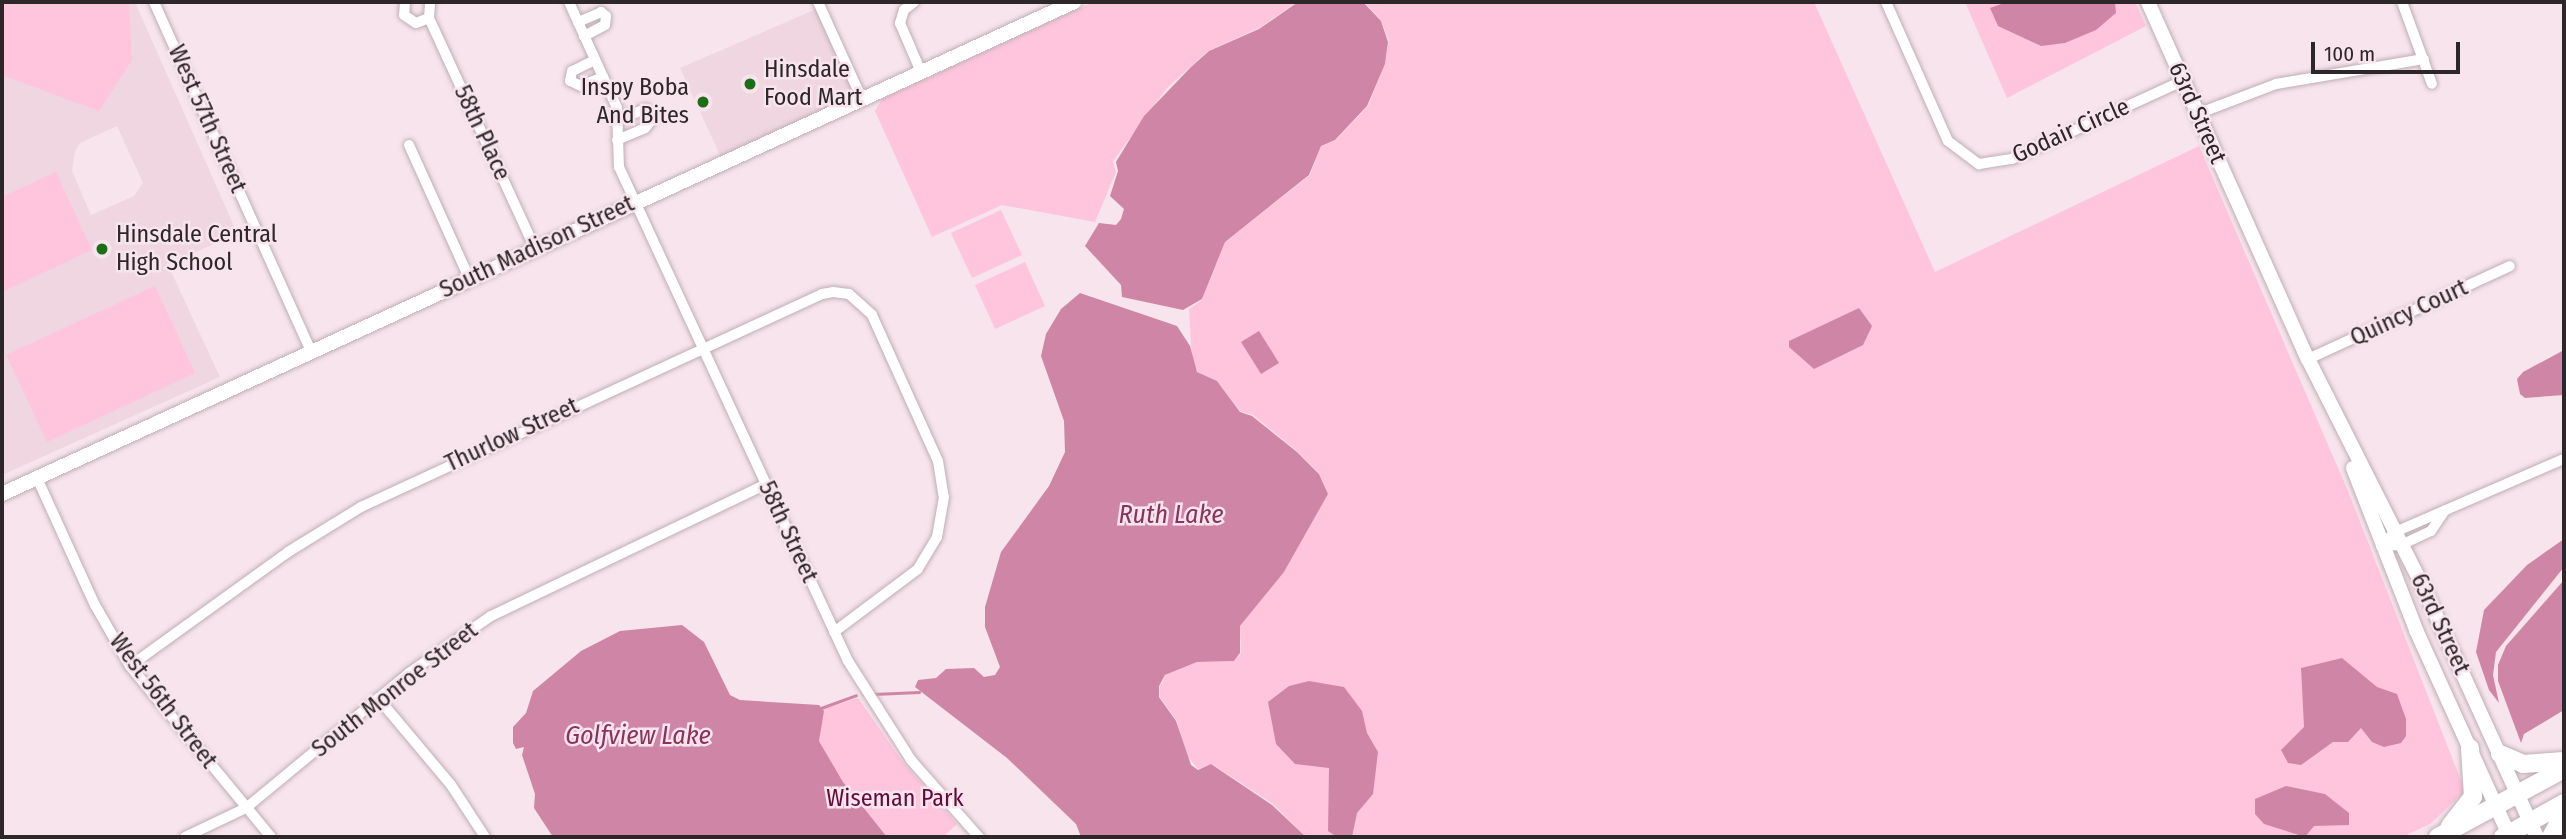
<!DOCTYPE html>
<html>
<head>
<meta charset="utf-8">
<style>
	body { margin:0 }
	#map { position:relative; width:2566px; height:839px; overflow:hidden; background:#f7e4ec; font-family:"Fira Sans Condensed",sans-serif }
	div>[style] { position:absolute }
	.built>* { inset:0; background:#f0d6e0 }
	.green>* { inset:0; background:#fec5dc }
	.water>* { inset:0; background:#cf86a6 }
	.stream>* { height:2.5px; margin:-1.25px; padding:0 1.25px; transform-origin:1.25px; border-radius:1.25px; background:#cf86a6 }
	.roads { filter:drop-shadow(0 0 2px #bfaeb5) drop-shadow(0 0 2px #bfaeb5) }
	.street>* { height:10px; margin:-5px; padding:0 5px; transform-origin:5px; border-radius:5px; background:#fff }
	.secondary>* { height:14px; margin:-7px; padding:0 7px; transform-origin:7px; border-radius:7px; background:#fff }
	.highway>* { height:18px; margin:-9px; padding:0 9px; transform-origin:9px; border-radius:9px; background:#fff }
	.dots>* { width:19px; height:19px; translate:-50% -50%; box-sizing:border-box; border:4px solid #f7e4ec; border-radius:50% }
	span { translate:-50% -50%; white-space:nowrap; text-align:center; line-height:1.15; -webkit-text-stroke:5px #f7e4ec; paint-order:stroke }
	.poi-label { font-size:24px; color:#2e2729 }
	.left { translate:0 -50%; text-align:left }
	.right { translate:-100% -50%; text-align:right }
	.street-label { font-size:24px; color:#2e2729 }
	.park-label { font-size:24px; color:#630b3d }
	.water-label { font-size:26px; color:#88325d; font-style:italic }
	.frame { position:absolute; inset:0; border:4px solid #2e2729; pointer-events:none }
	.scale { position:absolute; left:2311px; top:42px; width:149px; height:32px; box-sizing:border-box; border:4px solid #2e2729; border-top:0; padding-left:9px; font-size:21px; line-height:24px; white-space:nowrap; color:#2e2729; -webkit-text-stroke:5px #f7e4ec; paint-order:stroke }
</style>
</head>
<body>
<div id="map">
	<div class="built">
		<i style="clip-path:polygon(evenodd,2px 2px,135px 2px,237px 233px,168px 265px,220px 377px,2px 475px,2px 2px,117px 126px,143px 183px,134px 196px,91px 215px,72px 171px,75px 151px,80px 143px,117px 126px)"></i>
		<i style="clip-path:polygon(821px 7px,862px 99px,724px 164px,680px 68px)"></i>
	</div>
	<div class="green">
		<i style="clip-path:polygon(2px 2px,129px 2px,132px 60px,99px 111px,2px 75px)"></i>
		<i style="clip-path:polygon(1093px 2px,1297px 2px,1259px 28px,1208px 51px,1167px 88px,1113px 161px,1116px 172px,1095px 222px,1002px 205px,932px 237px,875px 111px,882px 99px)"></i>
		<i style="clip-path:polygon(1364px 2px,1814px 2px,1935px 272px,2199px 146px,2348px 491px,2465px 791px,2430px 824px,2402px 837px,1306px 837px,1273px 804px,1212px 764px,1198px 769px,1185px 753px,1177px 721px,1160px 697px,1160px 686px,1166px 675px,1197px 662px,1234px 661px,1241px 654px,1240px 626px,1284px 572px,1328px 494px,1319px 473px,1297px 451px,1253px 415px,1240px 411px,1217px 381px,1197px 372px,1192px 362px,1189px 309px,1202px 300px,1225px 242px,1310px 175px,1321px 146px,1336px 140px,1368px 106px,1385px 64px,1389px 41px,1381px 20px)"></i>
		<i style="clip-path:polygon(1965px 2px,2135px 2px,2146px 26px,2007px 98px)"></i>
		<i style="clip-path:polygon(56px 172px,92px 250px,2px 292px,2px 197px)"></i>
		<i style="clip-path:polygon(1001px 210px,1022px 255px,972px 278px,951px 233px)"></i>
		<i style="clip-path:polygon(1025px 262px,1045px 306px,995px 329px,975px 285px)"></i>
		<i style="clip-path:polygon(155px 286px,195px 373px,47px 442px,6px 355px)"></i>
		<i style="clip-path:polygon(858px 698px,902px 761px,957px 824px,943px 837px,887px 837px,843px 782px,819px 741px,821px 716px,823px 709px)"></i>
	</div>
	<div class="water">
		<i style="clip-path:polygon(1298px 2px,1363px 2px,1381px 21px,1388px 42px,1385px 64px,1367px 106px,1335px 140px,1321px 146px,1309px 175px,1225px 242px,1202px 299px,1183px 310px,1122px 297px,1121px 285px,1085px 246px,1099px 223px,1116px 225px,1121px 219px,1124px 209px,1110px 196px,1118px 171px,1116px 162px,1144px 116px,1191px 67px,1209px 51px,1259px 29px)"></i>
		<i style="clip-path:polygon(2007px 2px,2115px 2px,2116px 13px,2096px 30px,2065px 43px,2041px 46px,1998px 26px,1990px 8px)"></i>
		<i style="clip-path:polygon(1080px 293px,1177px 326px,1190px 346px,1197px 372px,1217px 381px,1240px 412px,1252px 416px,1297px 452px,1319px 474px,1328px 494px,1284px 572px,1240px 626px,1240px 653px,1234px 661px,1197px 662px,1165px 675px,1159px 686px,1159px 697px,1176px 721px,1191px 765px,1198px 770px,1211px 764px,1272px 805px,1306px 837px,1081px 837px,1076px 824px,1007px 758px,915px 687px,918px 680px,936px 678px,946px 669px,974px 668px,984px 677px,995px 675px,1000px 667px,985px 627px,985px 607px,1001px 552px,1049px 486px,1065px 452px,1064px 421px,1041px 356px,1046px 334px,1061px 309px)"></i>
		<i style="clip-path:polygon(1859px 308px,1872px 326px,1863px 345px,1814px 369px,1789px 347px,1789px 341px)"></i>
		<i style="clip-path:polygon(1259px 331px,1279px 363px,1261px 374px,1241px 342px)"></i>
		<i style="clip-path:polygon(2564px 350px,2564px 395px,2525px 398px,2520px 394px,2517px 379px,2523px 372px)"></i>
		<i style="clip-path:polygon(2564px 539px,2564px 567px,2496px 652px,2493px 675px,2499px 703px,2489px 690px,2476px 652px,2484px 610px,2527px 565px)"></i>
		<i style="clip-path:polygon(2564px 580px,2564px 710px,2524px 734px,2521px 743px,2498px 681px,2498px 665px,2506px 646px)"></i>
		<i style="clip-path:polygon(682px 625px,704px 642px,730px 695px,740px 700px,819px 705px,824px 711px,819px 741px,843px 782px,887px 837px,553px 837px,534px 808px,535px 794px,522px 755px,524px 747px,516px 749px,513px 743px,513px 727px,526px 713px,533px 691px,581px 651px,620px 631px)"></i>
		<i style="clip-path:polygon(2342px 658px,2377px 687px,2397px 694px,2406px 719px,2406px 736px,2401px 743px,2384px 747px,2372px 742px,2361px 728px,2348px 742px,2333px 742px,2301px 765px,2288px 763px,2281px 750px,2304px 727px,2301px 668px)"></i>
		<i style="clip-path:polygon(1309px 681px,1344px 687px,1362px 711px,1367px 733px,1378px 752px,1373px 794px,1357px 813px,1352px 837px,1337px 837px,1328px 831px,1329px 768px,1295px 764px,1276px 744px,1268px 702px,1289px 686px)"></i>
		<i style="clip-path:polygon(2286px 786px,2325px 794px,2349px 813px,2349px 825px,2314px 826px,2305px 837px,2264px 824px,2255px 814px,2255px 799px)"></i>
	</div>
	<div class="stream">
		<i style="left:874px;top:694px;width:45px;rotate:-2.5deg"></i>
		<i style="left:821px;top:708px;width:37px;rotate:-20deg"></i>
	</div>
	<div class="roads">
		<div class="street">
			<i style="left:154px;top:2px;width:383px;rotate:65.8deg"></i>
			<i style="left:405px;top:2px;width:13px;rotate:94deg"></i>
			<i style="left:404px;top:15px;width:14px;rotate:34deg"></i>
			<i style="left:416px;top:23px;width:14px;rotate:-21deg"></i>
			<i style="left:429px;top:18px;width:16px;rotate:-86deg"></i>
			<i style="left:569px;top:2px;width:116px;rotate:65.6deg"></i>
			<i style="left:617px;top:108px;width:59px;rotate:88.1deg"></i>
			<i style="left:619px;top:167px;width:544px;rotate:65.13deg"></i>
			<i style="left:848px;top:661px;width:117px;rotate:57.5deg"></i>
			<i style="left:911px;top:760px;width:103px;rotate:48.6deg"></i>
			<i style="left:818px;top:2px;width:107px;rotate:65.6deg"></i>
			<i style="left:914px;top:2px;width:13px;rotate:141deg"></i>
			<i style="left:904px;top:10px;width:14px;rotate:107deg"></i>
			<i style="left:900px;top:23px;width:53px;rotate:66.8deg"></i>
			<i style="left:1886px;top:2px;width:152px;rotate:66deg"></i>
			<i style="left:1948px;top:141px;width:39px;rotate:37deg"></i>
			<i style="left:1979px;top:164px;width:33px;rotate:-9deg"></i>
			<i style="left:2012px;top:159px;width:187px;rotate:-24.6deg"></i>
			<i style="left:2402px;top:2px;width:87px;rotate:69.9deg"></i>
			<i style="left:429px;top:18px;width:253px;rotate:65.3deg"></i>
			<i style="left:578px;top:22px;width:25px;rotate:-23deg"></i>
			<i style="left:601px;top:12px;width:6px;rotate:39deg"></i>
			<i style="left:606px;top:16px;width:9px;rotate:96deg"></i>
			<i style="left:605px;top:25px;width:24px;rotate:152deg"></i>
			<i style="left:595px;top:60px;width:25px;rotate:154deg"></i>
			<i style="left:572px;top:71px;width:10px;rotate:101deg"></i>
			<i style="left:570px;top:81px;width:12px;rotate:24deg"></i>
			<i style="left:581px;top:86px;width:24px;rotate:-22deg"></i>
			<i style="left:2197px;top:114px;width:85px;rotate:-20.8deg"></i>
			<i style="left:2276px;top:84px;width:150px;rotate:-9.6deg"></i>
			<i style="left:617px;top:140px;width:30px;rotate:-23deg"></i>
			<i style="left:645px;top:128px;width:13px;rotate:-51deg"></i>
			<i style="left:653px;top:118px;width:11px;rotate:-128deg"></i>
			<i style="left:646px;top:109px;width:29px;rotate:160deg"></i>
			<i style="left:409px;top:145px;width:146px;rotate:65.7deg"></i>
			<i style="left:2308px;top:359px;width:222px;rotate:-24.7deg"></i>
			<i style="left:37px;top:478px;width:140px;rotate:65.5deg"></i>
			<i style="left:95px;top:605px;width:70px;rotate:60.2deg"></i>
			<i style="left:130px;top:666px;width:222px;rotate:50.5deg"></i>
			<i style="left:2381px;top:546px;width:20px;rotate:-45deg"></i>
			<i style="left:2395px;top:532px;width:184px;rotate:-23.4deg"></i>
			<i style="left:2381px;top:546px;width:20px;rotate:-3deg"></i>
			<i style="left:2401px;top:545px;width:33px;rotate:-25deg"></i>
			<i style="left:2431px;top:531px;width:25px;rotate:-56deg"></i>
			<i style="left:130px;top:666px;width:195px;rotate:-35.8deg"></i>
			<i style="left:288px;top:552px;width:86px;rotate:-31.7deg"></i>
			<i style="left:361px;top:507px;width:508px;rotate:-24.8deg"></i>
			<i style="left:822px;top:294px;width:11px;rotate:-10deg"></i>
			<i style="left:833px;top:292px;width:16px;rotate:7deg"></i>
			<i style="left:849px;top:294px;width:31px;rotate:42deg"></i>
			<i style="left:872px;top:315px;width:160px;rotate:65.7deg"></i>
			<i style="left:938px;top:461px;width:36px;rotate:81deg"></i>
			<i style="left:944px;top:497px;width:41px;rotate:99.9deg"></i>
			<i style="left:937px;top:537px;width:37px;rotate:121deg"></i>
			<i style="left:918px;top:569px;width:105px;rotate:143.1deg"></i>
			<i style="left:378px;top:698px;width:114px;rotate:50deg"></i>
			<i style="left:451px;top:785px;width:62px;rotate:56.8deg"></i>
			<i style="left:185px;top:837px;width:68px;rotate:-25.4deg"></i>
			<i style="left:246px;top:808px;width:212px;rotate:-39.6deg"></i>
			<i style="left:409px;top:673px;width:100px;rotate:-34.8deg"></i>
			<i style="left:491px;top:616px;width:305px;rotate:-25.6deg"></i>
		</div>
		<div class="secondary">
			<i style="left:2148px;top:2px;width:391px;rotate:65.9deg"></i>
			<i style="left:2308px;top:359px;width:258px;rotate:63.2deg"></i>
			<i style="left:2424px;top:589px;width:273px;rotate:65.5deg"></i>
			<i style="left:2353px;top:468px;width:174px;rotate:68.7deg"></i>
			<i style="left:2416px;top:630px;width:227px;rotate:65.6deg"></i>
			<i style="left:2px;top:494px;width:1180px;rotate:-24.65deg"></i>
		</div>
		<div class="highway">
			<i style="left:2500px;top:754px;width:25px;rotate:23deg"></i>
			<i style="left:2523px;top:764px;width:41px;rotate:-4.2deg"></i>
			<i style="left:2450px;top:826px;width:37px;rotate:-52deg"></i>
			<i style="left:2473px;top:797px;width:49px;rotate:-93.5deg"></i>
			<i style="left:2438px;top:837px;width:143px;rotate:-28.4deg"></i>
			<i style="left:2503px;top:837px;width:70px;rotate:-29.1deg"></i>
			<i style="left:2551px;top:837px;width:27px;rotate:-62deg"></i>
		</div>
	</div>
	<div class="dots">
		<i style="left:750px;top:84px;background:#1c6f17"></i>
		<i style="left:703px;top:102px;background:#1c6f17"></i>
		<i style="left:102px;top:249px;background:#1c6f17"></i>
	</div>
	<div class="poi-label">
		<span class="left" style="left:764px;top:84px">Hinsdale<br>Food Mart</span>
		<span class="right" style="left:689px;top:102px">Inspy Boba<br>And Bites</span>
		<span class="left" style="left:116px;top:249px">Hinsdale Central<br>High School</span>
	</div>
	<div class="street-label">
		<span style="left:2197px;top:113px;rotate:66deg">63rd Street</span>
		<span style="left:207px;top:119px;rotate:66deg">West 57th Street</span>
		<span style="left:2071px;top:131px;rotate:-24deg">Godair Circle</span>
		<span style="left:482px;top:133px;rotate:65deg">58th Place</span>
		<span style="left:537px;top:247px;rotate:-25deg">South Madison Street</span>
		<span style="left:2409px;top:313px;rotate:-25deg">Quincy Court</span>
		<span style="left:512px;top:435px;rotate:-25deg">Thurlow Street</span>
		<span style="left:788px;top:532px;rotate:65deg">58th Street</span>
		<span style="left:2440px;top:624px;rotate:65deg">63rd Street</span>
		<span style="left:395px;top:690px;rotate:-38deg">South Monroe Street</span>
		<span style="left:163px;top:701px;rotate:53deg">West 56th Street</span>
	</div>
	<div class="park-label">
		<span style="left:895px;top:799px">Wiseman Park</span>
	</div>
	<div class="water-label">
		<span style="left:1171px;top:515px">Ruth Lake</span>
		<span style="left:638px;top:736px">Golfview Lake</span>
	</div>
	<div class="frame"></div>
	<div class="scale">100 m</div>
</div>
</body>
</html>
